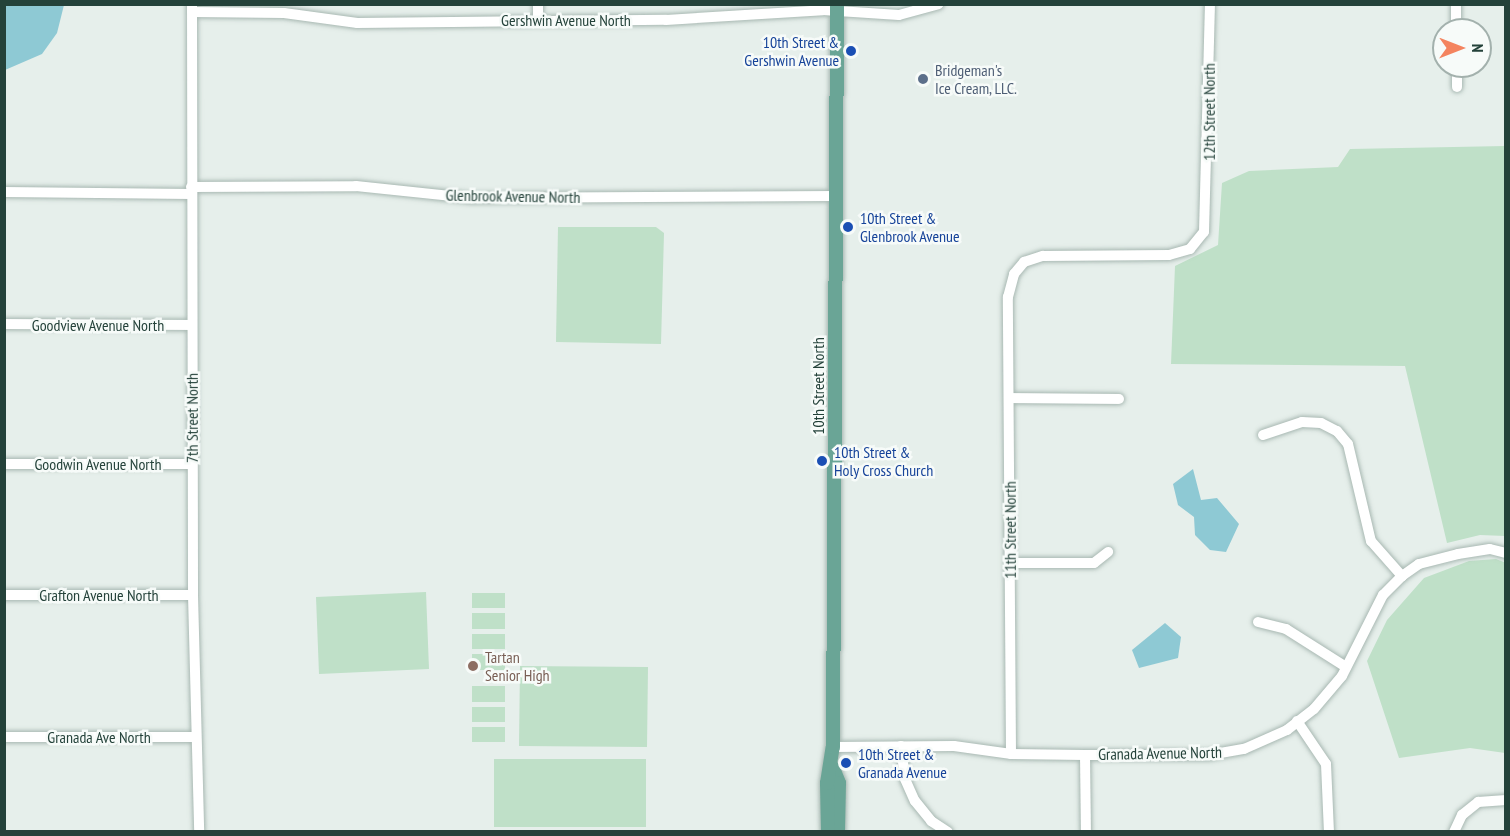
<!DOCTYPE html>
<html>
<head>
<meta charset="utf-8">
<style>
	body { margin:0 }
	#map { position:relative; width:1510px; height:836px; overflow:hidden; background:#e6efeb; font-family:"PT Sans Narrow",sans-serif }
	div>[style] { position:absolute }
	.green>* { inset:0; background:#bfe0c8 }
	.water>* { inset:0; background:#8ec9d4 }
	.roads { filter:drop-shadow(0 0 2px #a8b8b2) drop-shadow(0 0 2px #a8b8b2) }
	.minor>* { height:10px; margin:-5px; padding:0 5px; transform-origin:5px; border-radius:5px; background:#fff }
	.major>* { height:14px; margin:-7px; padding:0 7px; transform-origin:7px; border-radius:7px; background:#6aa596 }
	.dots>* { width:16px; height:16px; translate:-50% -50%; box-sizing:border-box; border:3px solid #f7fbf9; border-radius:50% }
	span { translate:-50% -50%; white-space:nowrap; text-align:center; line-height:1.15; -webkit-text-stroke:5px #f7fbf9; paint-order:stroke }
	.street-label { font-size:16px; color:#24423a }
	.transit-label { font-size:16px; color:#164399 }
	.right { translate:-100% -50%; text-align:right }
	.left { translate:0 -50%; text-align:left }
	.service-label { font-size:16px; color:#4e5e75 }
	.education-label { font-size:16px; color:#785e54 }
	.frame { position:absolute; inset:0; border:6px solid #24423a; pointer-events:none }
	.north { position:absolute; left:1432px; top:18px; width:60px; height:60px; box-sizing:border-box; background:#f7fbf9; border:2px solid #a3b1ad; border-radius:50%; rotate:90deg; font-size:16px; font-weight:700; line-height:24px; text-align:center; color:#24423a }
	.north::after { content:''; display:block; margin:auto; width:21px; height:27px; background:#f4845f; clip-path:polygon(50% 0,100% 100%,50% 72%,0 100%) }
</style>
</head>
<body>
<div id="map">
	<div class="green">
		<i style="clip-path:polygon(1505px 146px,1505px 536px,1480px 535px,1447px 543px,1405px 366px,1171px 364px,1175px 266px,1218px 245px,1222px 183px,1249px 171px,1338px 167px,1350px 149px)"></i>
		<i style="clip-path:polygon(558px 227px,656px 227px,664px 233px,661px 344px,556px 342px)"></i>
		<i style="clip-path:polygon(1496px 559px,1506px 563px,1505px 753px,1470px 748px,1399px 758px,1367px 661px,1387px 620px,1424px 578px,1469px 561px)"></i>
		<i style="clip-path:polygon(426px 592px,429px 669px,319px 674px,316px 597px)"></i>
		<i style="clip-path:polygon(472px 593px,505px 593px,505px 608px,472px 608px)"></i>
		<i style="clip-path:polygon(472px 613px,505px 613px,505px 629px,472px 629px)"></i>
		<i style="clip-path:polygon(472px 634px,505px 634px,505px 649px,472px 649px)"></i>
		<i style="clip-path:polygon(472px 654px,505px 654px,505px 670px,472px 670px)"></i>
		<i style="clip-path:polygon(520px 666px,648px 667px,647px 747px,519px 746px)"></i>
		<i style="clip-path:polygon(472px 686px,505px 686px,505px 702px,472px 702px)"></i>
		<i style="clip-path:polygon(472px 707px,505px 707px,505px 722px,472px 722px)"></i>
		<i style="clip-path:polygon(472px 727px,505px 727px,505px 742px,472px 742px)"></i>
		<i style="clip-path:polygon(494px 759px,646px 759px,646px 827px,494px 827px)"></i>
	</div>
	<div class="water">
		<i style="clip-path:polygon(4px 5px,64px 5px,57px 33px,42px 54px,5px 70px)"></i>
		<i style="clip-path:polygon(1193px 469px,1201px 500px,1217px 498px,1239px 524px,1226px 552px,1210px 550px,1195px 535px,1194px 517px,1178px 505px,1173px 484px)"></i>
		<i style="clip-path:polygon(1165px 623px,1181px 637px,1178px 658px,1139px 668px,1132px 650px)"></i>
	</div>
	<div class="roads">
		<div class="minor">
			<i style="left:192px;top:4px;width:591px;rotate:89.9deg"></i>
			<i style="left:193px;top:595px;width:237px;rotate:88.5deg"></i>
			<i style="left:1456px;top:4px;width:26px;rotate:90deg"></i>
			<i style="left:192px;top:12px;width:92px;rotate:0.6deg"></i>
			<i style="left:284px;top:13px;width:74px;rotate:7.8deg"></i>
			<i style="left:357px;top:23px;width:309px;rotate:-0.6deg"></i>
			<i style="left:666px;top:20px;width:157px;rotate:-3.6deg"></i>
			<i style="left:823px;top:10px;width:76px;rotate:3.8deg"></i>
			<i style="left:899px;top:15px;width:41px;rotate:-15.4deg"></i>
			<i style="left:538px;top:20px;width:16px;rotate:-90deg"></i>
			<i style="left:1457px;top:66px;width:21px;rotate:90deg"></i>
			<i style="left:191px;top:187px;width:165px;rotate:-0.3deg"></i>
			<i style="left:356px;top:186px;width:116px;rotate:6deg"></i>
			<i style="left:471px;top:198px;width:365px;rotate:-0.3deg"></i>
			<i style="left:4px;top:192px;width:187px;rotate:0.6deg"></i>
			<i style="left:4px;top:324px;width:188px;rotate:0.3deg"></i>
			<i style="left:1009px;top:398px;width:110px;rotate:0.5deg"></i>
			<i style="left:1263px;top:435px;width:41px;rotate:-18.4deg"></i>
			<i style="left:1302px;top:422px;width:19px;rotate:3deg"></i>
			<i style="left:1321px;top:423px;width:18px;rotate:27deg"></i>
			<i style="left:1337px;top:431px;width:17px;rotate:50deg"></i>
			<i style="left:1348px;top:444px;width:100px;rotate:76.7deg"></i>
			<i style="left:1371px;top:541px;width:47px;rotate:48.5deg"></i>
			<i style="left:4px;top:464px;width:188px"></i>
			<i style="left:1011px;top:563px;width:83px"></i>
			<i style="left:1094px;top:563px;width:18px;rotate:-38deg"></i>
			<i style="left:4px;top:595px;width:189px"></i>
			<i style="left:1258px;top:622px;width:29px;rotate:14deg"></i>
			<i style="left:1286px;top:629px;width:71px;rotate:32.3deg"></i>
			<i style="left:1297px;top:721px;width:52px;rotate:56deg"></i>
			<i style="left:1326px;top:764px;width:68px;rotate:87.5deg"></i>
			<i style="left:4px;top:737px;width:190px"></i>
			<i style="left:901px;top:746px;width:33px;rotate:83deg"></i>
			<i style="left:905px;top:779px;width:24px;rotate:66deg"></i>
			<i style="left:915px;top:801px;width:26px;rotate:51deg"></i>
			<i style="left:931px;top:821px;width:20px;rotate:33deg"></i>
			<i style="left:833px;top:747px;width:121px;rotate:-0.5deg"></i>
			<i style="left:954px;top:746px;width:58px;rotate:8deg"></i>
			<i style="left:1011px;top:754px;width:74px;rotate:0.8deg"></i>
			<i style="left:1085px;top:755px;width:124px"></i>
			<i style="left:1209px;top:755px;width:36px;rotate:-10deg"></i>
			<i style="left:1244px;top:749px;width:47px;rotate:-23.8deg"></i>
			<i style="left:1287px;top:730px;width:34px;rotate:-38deg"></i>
			<i style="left:1314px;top:709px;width:43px;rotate:-49.7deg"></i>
			<i style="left:1342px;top:676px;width:91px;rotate:-63.2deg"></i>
			<i style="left:1383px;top:595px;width:27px;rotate:-45deg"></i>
			<i style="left:1402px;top:576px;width:21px;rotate:-35deg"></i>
			<i style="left:1419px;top:564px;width:40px;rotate:-14.4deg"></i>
			<i style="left:1458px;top:554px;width:32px;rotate:-9deg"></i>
			<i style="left:1490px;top:549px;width:16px;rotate:14deg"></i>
			<i style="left:1011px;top:754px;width:457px;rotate:-90.4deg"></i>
			<i style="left:1008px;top:297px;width:24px;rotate:-75deg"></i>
			<i style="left:1014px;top:274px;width:16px;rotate:-50deg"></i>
			<i style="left:1024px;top:262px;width:20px;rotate:-18deg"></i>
			<i style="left:1043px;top:256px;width:126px;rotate:-0.5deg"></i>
			<i style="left:1169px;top:255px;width:22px;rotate:-16deg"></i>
			<i style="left:1190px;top:249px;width:22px;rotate:-51deg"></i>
			<i style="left:1204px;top:232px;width:228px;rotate:-88.5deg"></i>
			<i style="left:1085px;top:755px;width:77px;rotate:89.3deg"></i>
			<i style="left:1454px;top:832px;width:19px;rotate:-65deg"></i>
			<i style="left:1462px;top:815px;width:21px;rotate:-39deg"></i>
			<i style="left:1478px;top:802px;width:28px;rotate:-4deg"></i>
		</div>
		<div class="major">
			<i style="left:833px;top:768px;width:16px;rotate:68deg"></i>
			<i style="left:839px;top:783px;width:49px;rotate:91.2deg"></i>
			<i style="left:828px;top:832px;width:49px;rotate:-91.2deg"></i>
			<i style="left:827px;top:783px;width:36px;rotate:-81deg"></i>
			<i style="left:833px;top:747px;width:743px;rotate:-89.69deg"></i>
		</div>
	</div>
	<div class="dots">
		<i style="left:851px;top:51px;background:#1a4fb4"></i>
		<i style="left:923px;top:79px;background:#5c6f8a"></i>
		<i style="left:848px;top:227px;background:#1a4fb4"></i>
		<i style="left:822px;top:461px;background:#1a4fb4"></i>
		<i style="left:473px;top:666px;background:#8d6e63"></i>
		<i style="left:846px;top:763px;background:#1a4fb4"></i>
	</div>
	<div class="street-label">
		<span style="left:566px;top:20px">Gershwin Avenue North</span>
		<span style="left:1209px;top:112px;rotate:-90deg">12th Street North</span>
		<span style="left:513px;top:196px;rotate:1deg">Glenbrook Avenue North</span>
		<span style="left:98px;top:325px">Goodview Avenue North</span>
		<span style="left:818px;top:386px;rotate:-90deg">10th Street North</span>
		<span style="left:192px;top:418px;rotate:-90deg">7th Street North</span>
		<span style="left:98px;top:464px">Goodwin Avenue North</span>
		<span style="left:1010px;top:530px;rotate:-90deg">11th Street North</span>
		<span style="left:99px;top:595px">Grafton Avenue North</span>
		<span style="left:99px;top:737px">Granada Ave North</span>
		<span style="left:1160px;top:753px;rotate:-1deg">Granada Avenue North</span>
	</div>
	<div class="transit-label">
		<span class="right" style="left:839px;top:51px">10th Street &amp;<br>Gershwin Avenue</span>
		<span class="left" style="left:860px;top:227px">10th Street &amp;<br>Glenbrook Avenue</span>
		<span class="left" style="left:834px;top:461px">10th Street &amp;<br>Holy Cross Church</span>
		<span class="left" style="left:858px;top:763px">10th Street &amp;<br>Granada Avenue</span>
	</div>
	<div class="service-label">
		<span class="left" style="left:935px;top:79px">Bridgeman's<br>Ice Cream, LLC.</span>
	</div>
	<div class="education-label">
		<span class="left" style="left:485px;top:666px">Tartan<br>Senior High</span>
	</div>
	<div class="frame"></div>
	<div class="north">N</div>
</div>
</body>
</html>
